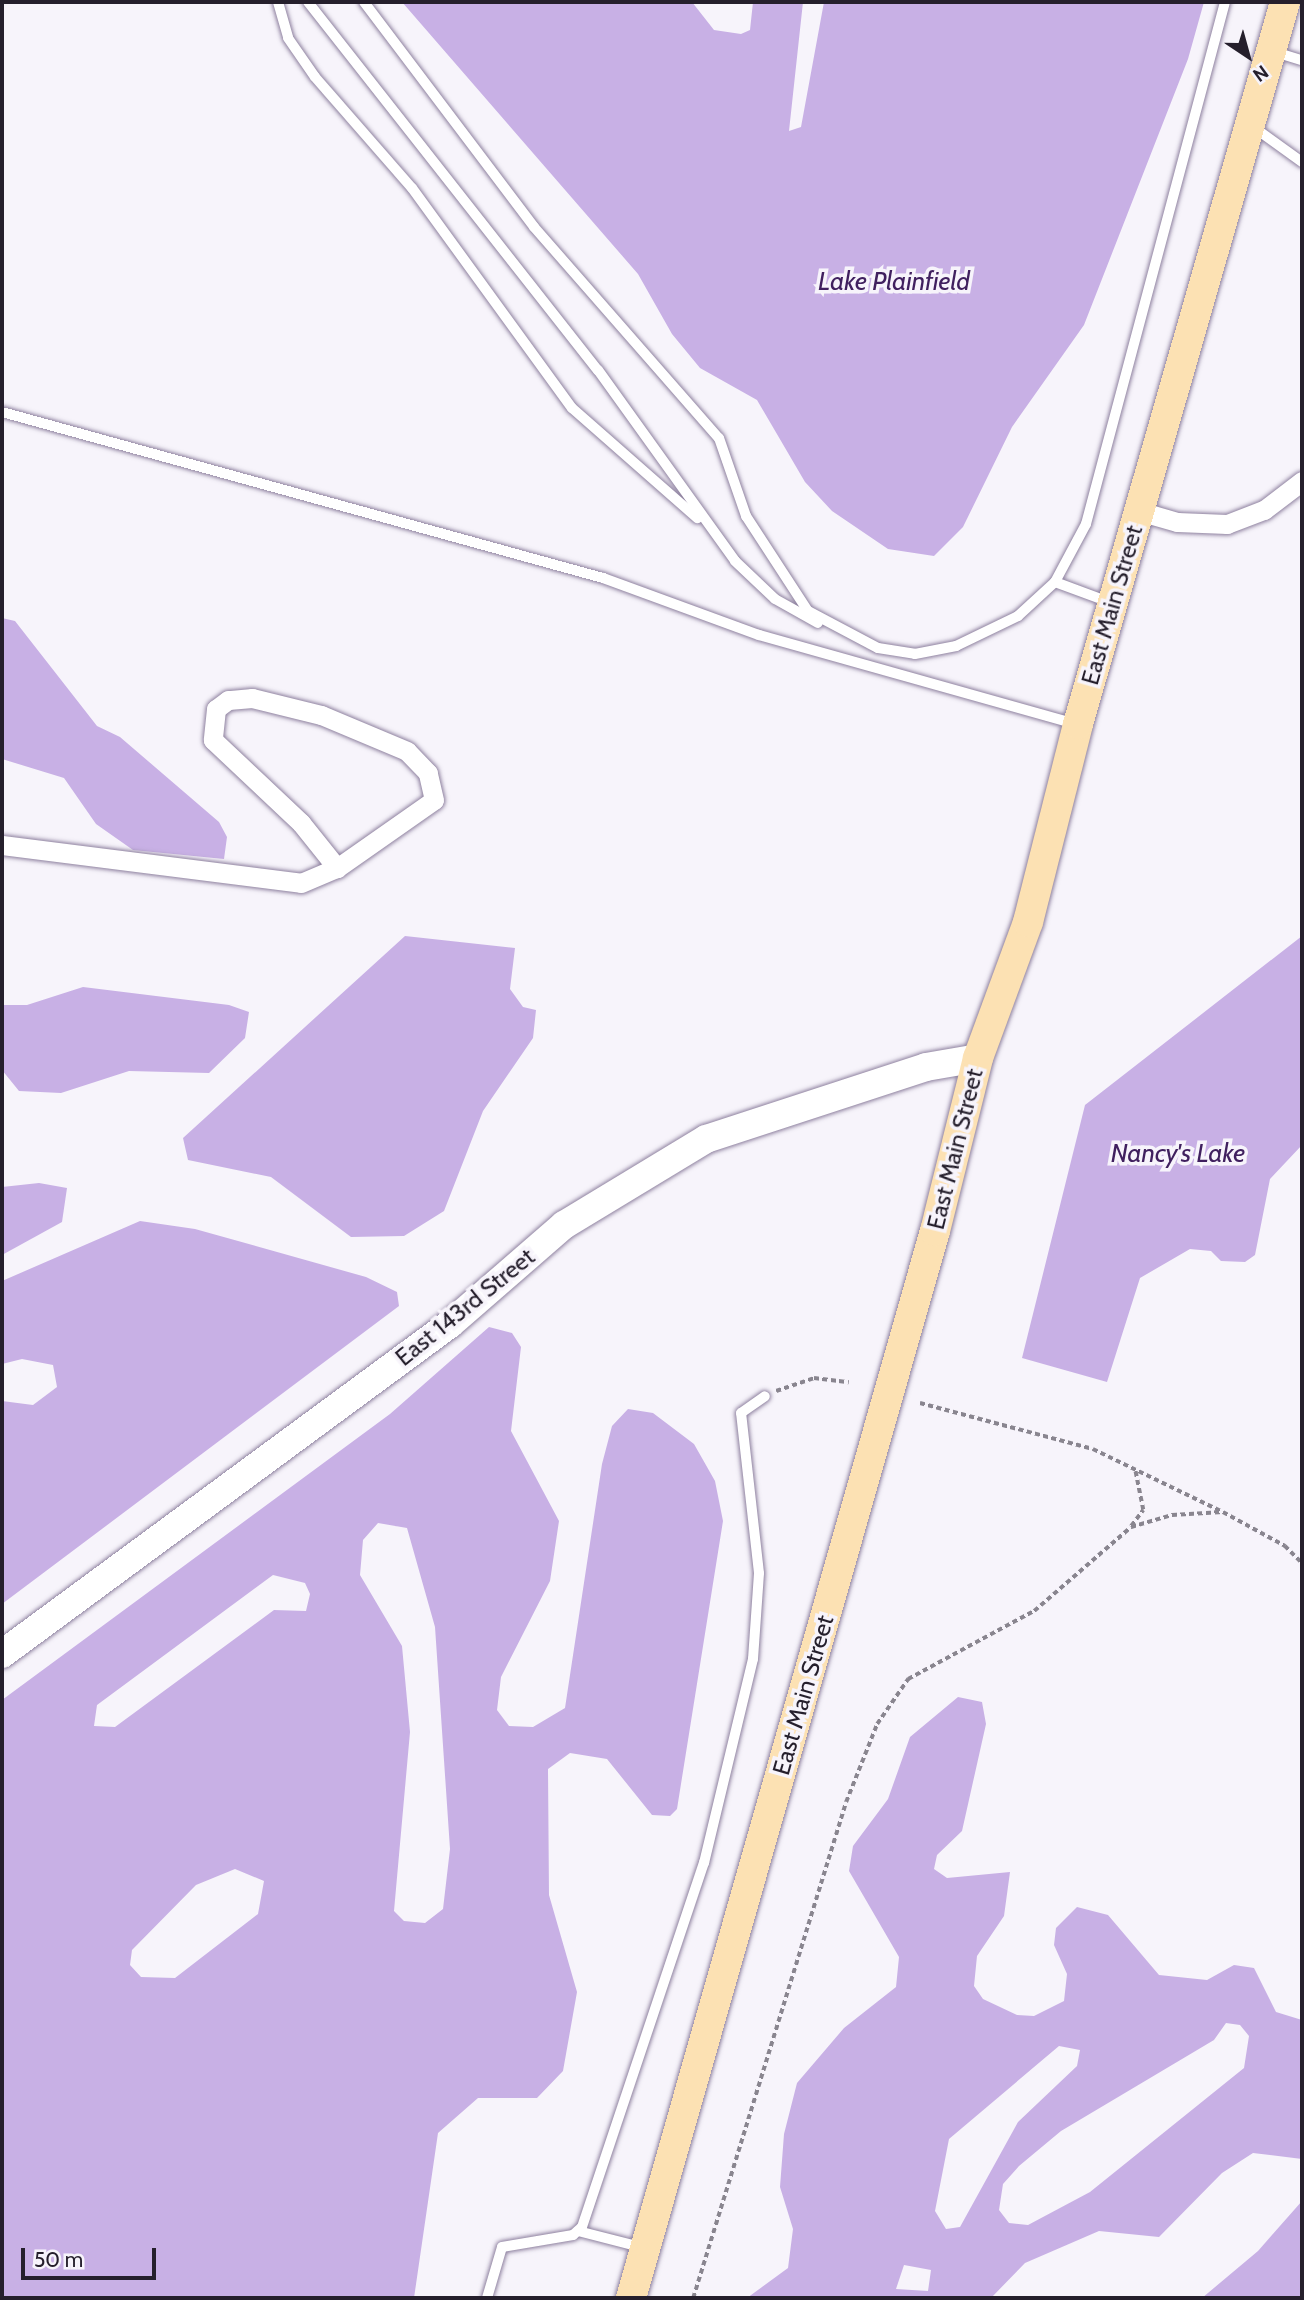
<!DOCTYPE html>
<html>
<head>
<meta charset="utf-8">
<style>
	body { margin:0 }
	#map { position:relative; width:1304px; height:2300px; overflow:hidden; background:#f7f4fb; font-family:Cabin,sans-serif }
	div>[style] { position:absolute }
	.water>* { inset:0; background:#c8b0e5 }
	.path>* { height:3.5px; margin-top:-1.75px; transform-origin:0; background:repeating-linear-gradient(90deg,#89858f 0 5px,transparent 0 8.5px) }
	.roads { filter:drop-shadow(0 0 2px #8e819f) drop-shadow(0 0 2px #8e819f) }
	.lane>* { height:10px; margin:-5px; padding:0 5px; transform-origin:5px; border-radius:5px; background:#fff }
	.street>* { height:19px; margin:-9.5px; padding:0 9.5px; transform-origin:9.5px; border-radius:9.5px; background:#fff }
	.secondary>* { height:28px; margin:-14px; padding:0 14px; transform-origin:14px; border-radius:14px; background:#fff }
	.primary>* { height:30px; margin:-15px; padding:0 15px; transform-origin:15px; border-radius:15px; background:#fce1b3 }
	span { translate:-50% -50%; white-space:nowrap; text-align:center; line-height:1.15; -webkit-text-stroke:7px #f7f4fb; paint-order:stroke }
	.street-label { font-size:24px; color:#251f2c }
	.water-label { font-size:26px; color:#40205f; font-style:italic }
	.frame { position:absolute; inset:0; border:4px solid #251f2c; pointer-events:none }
	.north { position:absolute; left:1213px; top:21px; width:70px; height:70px; -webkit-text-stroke:5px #f7f4fb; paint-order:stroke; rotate:144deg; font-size:19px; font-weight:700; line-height:28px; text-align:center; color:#251f2c }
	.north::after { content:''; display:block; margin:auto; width:24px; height:32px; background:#251f2c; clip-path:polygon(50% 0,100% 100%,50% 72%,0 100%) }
	.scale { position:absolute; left:21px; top:2248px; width:135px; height:32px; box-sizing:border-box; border:4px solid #251f2c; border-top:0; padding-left:9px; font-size:21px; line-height:24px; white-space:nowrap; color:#251f2c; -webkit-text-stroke:5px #f7f4fb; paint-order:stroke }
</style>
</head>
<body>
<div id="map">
	<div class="water">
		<i style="clip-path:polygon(402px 2px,692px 2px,714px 30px,741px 34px,750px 30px,753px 2px,803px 2px,789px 131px,801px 127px,824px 2px,1204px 2px,1188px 59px,1084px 325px,1012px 427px,963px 527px,934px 556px,888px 549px,832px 511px,805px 482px,757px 400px,700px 368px,672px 334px,638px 274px)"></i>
		<i style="clip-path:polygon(2px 618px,15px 621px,97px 726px,120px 737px,219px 822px,227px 837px,224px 859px,133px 850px,96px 824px,64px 778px,2px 759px)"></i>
		<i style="clip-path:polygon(405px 936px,515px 948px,510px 989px,523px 1007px,536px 1010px,533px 1038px,483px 1111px,444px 1211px,404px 1236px,351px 1237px,271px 1177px,188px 1160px,183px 1138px)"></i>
		<i style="clip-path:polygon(1302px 936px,1302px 1145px,1270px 1179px,1255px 1255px,1245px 1262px,1221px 1261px,1211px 1251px,1190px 1249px,1140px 1278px,1107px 1382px,1022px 1358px,1085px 1105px)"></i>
		<i style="clip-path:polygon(83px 987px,229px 1005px,249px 1012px,245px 1038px,209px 1073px,129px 1071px,61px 1093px,19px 1091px,2px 1070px,2px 1005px,27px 1005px)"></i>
		<i style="clip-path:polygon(39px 1183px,67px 1188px,62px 1222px,2px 1255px,2px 1187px)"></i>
		<i style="clip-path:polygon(140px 1221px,195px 1229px,366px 1277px,397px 1292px,399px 1306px,2px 1604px,2px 1401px,33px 1405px,57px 1387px,53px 1365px,22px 1359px,2px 1364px,2px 1281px)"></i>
		<i style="clip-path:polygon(evenodd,489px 1327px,512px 1333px,521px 1347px,511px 1431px,559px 1521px,550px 1581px,501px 1677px,497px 1710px,509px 1726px,533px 1727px,565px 1708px,602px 1464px,612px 1426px,628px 1409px,653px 1413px,694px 1444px,715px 1481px,723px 1521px,677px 1809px,670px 1816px,652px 1815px,607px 1759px,570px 1753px,548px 1769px,549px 1895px,577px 1992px,563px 2071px,537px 2098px,478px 2098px,438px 2133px,414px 2298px,2px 2298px,2px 1700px,390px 1414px,489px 1327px,378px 1523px,407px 1528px,435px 1627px,450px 1849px,443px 1909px,425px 1923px,404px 1921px,394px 1911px,410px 1732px,402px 1646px,360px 1575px,363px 1540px,378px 1523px,489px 1327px,273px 1575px,305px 1583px,310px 1594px,306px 1611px,274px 1610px,115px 1727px,94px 1726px,97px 1705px,273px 1575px,489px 1327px,235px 1869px,264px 1881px,258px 1914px,175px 1978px,141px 1977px,130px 1965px,132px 1950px,196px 1885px,235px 1869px)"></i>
		<i style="clip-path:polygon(evenodd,958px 1697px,982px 1702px,986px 1724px,962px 1831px,937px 1855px,934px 1869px,947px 1878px,1010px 1872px,1004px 1916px,977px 1956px,974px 1986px,983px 1999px,1017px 2015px,1034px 2016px,1064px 2001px,1067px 1974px,1054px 1945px,1056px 1928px,1077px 1907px,1108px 1915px,1159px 1975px,1207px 1980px,1234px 1965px,1254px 1968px,1276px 2012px,1302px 2020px,1302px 2159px,1253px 2153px,1222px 2173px,1159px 2237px,1099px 2231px,1025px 2263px,991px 2298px,747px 2298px,788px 2268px,793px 2229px,780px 2187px,784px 2134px,797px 2083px,844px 2028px,896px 1987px,899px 1957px,849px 1871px,853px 1846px,888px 1799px,910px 1737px,958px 1697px,1226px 2023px,1240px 2025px,1249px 2036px,1244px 2068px,1090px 2192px,1028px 2225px,1009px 2223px,999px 2210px,1003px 2184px,1019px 2166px,1061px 2131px,1214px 2040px,1226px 2023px,958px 1697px,1059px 2046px,1080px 2050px,1077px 2066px,1018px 2122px,960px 2227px,946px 2229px,935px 2211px,949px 2139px,1059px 2046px,958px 1697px,904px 2265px,931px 2270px,928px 2291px,896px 2289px,904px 2265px)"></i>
		<i style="clip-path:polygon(1302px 2201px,1302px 2298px,1202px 2298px,1258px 2251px)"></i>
	</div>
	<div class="path">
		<i style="left:776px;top:1391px;width:40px;rotate:-18.9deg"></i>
		<i style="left:814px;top:1378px;width:35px;rotate:7deg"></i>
		<i style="left:920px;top:1403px;width:179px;rotate:14.9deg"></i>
		<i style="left:1093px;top:1449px;width:144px;rotate:25.9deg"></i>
		<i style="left:1223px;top:1512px;width:71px;rotate:28.7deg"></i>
		<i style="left:1285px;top:1546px;width:24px;rotate:45deg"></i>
		<i style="left:1131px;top:1526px;width:20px;rotate:-53deg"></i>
		<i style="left:1143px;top:1510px;width:41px;rotate:-101.3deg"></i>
		<i style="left:693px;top:2298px;width:519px;rotate:-72.86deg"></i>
		<i style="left:846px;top:1802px;width:84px;rotate:-68.3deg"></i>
		<i style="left:877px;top:1724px;width:55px;rotate:-55.4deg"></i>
		<i style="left:908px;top:1679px;width:143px;rotate:-28.4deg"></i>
		<i style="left:1034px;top:1611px;width:128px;rotate:-40.9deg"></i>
		<i style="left:1131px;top:1527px;width:43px;rotate:-16.3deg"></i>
		<i style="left:1172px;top:1515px;width:51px;rotate:-3.4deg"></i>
	</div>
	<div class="roads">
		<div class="lane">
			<i style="left:278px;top:2px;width:37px;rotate:74deg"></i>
			<i style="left:288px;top:38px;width:47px;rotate:55.3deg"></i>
			<i style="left:315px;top:77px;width:147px;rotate:48.9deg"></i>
			<i style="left:412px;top:188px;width:272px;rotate:54deg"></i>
			<i style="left:572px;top:408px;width:167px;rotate:41.3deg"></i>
			<i style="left:308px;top:2px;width:469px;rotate:51.8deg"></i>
			<i style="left:598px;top:370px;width:235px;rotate:54.3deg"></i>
			<i style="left:735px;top:561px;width:55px;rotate:43.5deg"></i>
			<i style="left:775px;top:599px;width:49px;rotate:29.2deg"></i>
			<i style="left:364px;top:2px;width:282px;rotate:52.9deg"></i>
			<i style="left:534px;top:227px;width:281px;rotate:48.8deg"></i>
			<i style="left:719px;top:438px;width:83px;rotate:70.9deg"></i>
			<i style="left:746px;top:516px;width:113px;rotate:56.9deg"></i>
			<i style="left:808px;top:611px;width:79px;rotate:27.9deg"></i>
			<i style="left:878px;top:648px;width:37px;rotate:9deg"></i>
			<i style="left:915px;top:654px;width:42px;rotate:-11deg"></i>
			<i style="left:956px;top:646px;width:69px;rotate:-25.8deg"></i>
			<i style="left:1018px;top:616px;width:50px;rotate:-42.6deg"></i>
			<i style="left:1055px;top:582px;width:66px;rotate:-61.9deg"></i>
			<i style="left:1086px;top:524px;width:540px;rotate:-75.09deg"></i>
			<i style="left:1275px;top:52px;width:28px;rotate:17deg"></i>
			<i style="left:1252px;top:126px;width:62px;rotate:35.8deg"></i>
			<i style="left:2px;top:412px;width:624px;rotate:15.44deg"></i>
			<i style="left:603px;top:578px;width:166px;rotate:20.1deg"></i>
			<i style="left:759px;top:635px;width:329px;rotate:15.7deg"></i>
			<i style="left:1055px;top:582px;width:58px;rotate:20.3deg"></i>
			<i style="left:578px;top:2231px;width:65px;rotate:14.3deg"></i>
			<i style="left:487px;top:2298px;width:53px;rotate:-73.6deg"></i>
			<i style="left:502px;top:2247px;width:72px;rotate:-9.6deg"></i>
			<i style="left:573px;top:2235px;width:12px;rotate:-42deg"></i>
			<i style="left:582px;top:2227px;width:384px;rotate:-71.5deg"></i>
			<i style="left:704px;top:1863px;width:210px;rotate:-76.5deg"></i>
			<i style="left:753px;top:1659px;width:86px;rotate:-86deg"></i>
			<i style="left:759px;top:1573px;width:161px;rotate:-96.4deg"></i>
			<i style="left:741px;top:1413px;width:29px;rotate:-35deg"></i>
		</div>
		<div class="street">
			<i style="left:1139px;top:511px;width:40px;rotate:16deg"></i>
			<i style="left:1177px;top:522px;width:50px;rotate:2.3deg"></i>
			<i style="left:1227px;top:524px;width:40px;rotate:-21deg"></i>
			<i style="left:1264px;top:510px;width:48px;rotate:-37.3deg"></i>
			<i style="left:2px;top:845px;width:301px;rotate:7.2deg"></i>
			<i style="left:301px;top:883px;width:39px;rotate:-23deg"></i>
			<i style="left:337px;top:868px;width:118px;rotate:-35deg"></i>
			<i style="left:434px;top:800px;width:28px;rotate:-103deg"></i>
			<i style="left:428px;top:773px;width:30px;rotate:-134deg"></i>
			<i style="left:407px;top:751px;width:93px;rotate:-157.3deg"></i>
			<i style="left:321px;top:715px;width:71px;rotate:-166.2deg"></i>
			<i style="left:252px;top:698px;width:24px;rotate:175deg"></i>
			<i style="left:228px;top:700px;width:15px;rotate:143deg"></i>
			<i style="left:216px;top:709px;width:31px;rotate:96deg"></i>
			<i style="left:213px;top:740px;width:121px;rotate:43.3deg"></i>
			<i style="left:301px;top:823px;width:58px;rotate:51.3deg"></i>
		</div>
		<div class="secondary">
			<i style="left:2px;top:1654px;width:556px;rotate:-36.38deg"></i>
			<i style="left:450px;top:1324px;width:151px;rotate:-41deg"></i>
			<i style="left:564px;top:1225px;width:166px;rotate:-31.2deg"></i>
			<i style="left:706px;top:1139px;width:231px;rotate:-18.1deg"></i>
			<i style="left:926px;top:1067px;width:53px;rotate:-9.8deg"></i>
		</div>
		<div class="primary">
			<i style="left:631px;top:2298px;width:1109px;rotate:-74.1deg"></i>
			<i style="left:935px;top:1231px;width:178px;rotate:-76deg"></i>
			<i style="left:978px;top:1058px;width:145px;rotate:-69.8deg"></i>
			<i style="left:1028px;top:922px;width:204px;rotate:-75.8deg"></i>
			<i style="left:1078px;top:724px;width:751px;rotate:-74deg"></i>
		</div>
	</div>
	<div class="street-label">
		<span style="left:1112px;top:605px;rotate:-74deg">East Main Street</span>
		<span style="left:955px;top:1149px;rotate:-76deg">East Main Street</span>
		<span style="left:465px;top:1307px;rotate:-39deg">East 143rd Street</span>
		<span style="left:803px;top:1695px;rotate:-74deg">East Main Street</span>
	</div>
	<div class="water-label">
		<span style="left:894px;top:282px">Lake Plainfield</span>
		<span style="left:1178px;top:1154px">Nancy's Lake</span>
	</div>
	<div class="frame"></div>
	<div class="north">N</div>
	<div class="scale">50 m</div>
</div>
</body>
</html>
